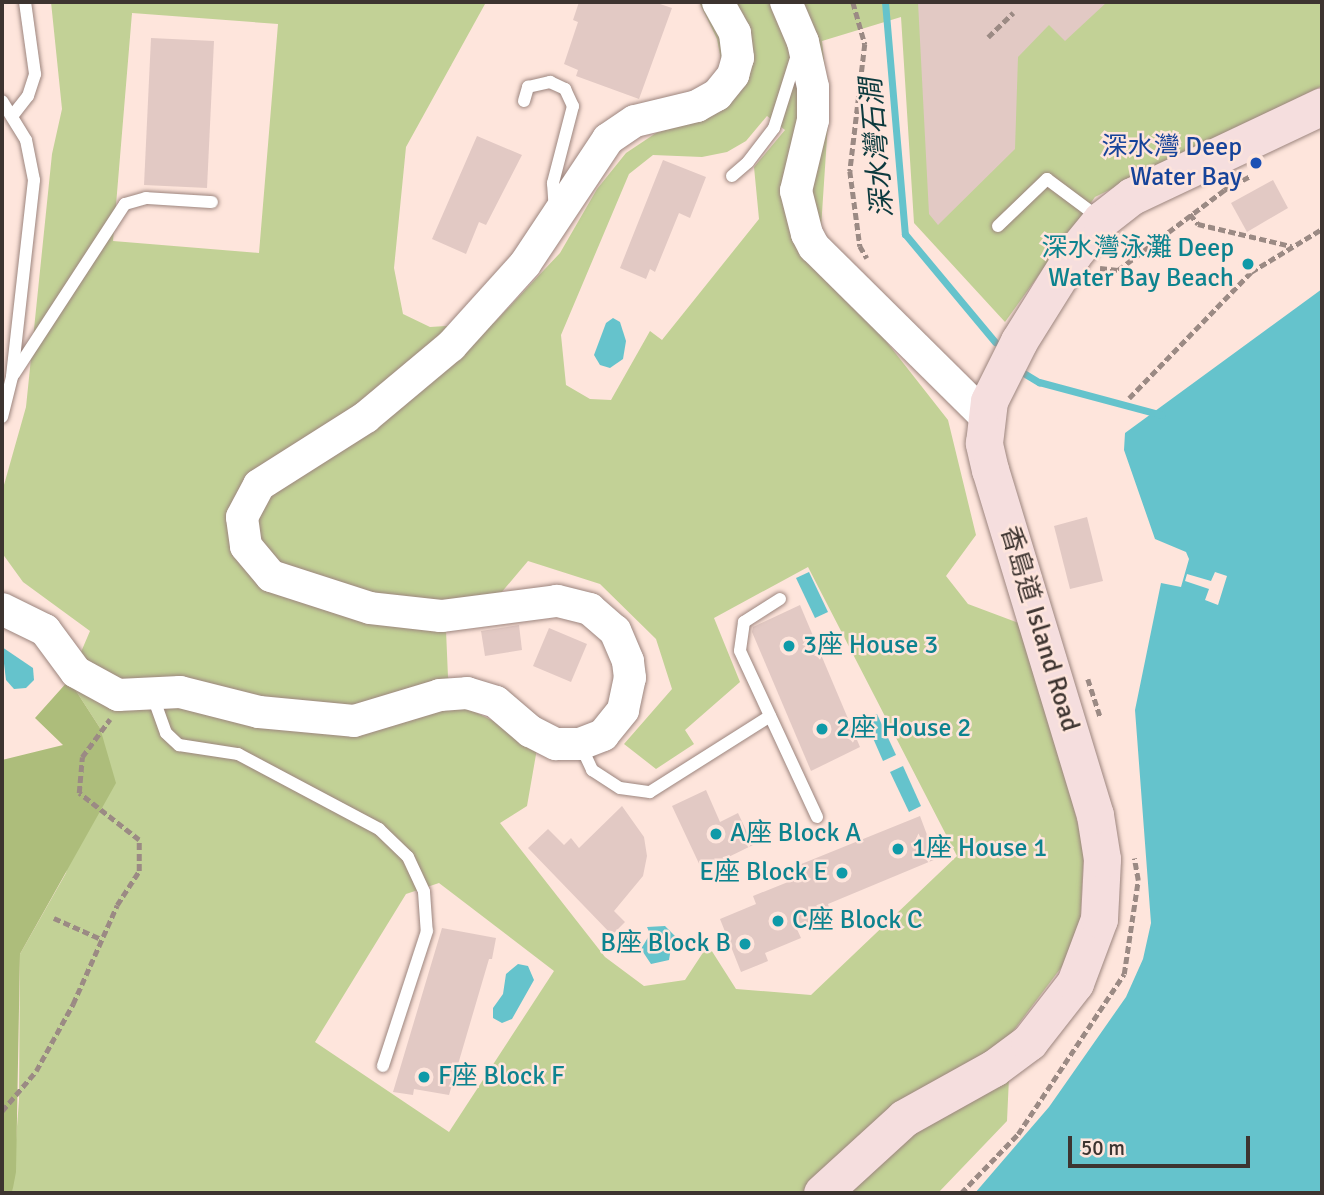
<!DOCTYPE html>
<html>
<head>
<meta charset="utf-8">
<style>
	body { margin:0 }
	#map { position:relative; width:1324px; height:1195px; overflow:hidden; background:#fee5dc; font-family:Signika,"Noto Sans TC",sans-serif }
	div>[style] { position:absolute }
	.green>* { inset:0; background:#c2d196 }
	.forest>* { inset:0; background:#adbd7b }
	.water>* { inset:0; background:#65c3cc }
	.pier>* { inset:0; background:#fee5dc }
	.stream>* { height:7px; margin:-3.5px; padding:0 3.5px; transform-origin:3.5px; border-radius:3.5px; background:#65c3cc }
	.building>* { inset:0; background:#e2c9c4 }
	.path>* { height:4.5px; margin-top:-2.25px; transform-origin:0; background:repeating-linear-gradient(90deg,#9b8a84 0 7px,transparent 0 10.5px) }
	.roads { filter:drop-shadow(0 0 2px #9c857e) drop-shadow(0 0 2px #9c857e) }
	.service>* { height:12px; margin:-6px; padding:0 6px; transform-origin:6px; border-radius:6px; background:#fff }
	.tertiary>* { height:32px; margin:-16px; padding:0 16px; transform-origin:16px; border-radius:16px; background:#fff }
	.secondary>* { height:37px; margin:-18.5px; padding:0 18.5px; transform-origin:18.5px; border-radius:18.5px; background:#f5dede }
	.dots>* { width:19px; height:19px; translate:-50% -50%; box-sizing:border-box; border:4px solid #fee5dc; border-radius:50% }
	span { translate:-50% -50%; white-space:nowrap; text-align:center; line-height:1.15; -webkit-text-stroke:5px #fee5dc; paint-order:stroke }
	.transit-label { font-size:26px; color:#164399 }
	.right { translate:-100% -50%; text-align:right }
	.culture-label { font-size:26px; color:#0d838f }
	.left { translate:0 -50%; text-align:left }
	.street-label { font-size:26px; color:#3d3430 }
	.water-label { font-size:28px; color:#0c3a3e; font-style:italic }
	.frame { position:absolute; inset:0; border:4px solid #3d3430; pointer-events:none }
	.scale { position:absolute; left:1068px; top:1136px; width:182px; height:32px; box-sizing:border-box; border:4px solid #3d3430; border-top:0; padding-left:9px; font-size:21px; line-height:24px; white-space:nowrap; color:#3d3430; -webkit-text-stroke:5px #fee5dc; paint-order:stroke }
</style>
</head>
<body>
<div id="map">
	<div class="green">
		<i style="clip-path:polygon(evenodd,51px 2px,493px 2px,485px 4px,406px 147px,394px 268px,403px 314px,430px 327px,494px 323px,560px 253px,597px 189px,626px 153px,656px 133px,693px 121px,722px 65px,717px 39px,699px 2px,1322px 2px,1322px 86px,1095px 197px,1005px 322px,914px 223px,901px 17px,822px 41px,829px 107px,821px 228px,871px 322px,948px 420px,976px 535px,946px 576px,968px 604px,1019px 623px,1042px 683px,1084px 848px,1079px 944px,1011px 1034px,1007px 1121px,938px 1193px,12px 1193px,19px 1100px,20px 954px,66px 873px,100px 728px,69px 680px,90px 631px,23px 582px,2px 553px,2px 492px,26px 407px,52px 154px,62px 109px,51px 2px,132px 13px,278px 24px,259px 253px,113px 241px,132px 13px,51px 2px,767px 116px,785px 130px,754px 167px,759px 219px,662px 340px,650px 331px,611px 400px,590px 399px,566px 385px,561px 335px,629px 174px,653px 155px,702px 157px,727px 152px,746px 141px,767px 116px,51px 2px,528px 561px,600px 584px,656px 639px,672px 689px,624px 744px,656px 769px,694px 744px,685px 730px,740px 682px,714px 618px,808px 567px,957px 856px,811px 995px,736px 989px,708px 945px,685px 980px,644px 986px,605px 957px,500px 823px,527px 806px,538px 743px,465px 707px,448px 677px,446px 630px,479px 619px,528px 561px,51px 2px,439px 883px,554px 971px,449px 1132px,315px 1042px,406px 894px,439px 883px)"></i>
	</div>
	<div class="forest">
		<i style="clip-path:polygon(69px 680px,100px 728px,116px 783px,20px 954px,16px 1172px,12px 1193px,2px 1193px,2px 760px,63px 745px,35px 718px)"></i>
	</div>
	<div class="water">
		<i style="clip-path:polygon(1322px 289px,1322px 1193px,975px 1193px,1049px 1107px,1126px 997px,1143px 959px,1151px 923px,1135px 710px,1161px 583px,1181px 587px,1189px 559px,1186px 552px,1155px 539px,1124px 450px,1125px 433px)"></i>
		<i style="clip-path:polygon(613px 318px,620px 322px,626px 341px,623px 359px,610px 368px,600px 365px,594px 355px,606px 323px)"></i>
		<i style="clip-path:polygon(809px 572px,828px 612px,815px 618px,796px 578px)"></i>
		<i style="clip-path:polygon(2px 647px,33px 668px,34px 680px,26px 688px,14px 689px,6px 680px)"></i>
		<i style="clip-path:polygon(877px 714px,896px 755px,883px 761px,865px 720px)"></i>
		<i style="clip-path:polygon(903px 766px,921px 806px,909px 812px,890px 772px)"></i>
		<i style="clip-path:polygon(665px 926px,678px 939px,672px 942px,669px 960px,651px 964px,641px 949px,650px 934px,647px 927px)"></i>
		<i style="clip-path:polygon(518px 964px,528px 966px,534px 980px,512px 1019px,502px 1023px,493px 1018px,493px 1008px,503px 994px,506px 974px)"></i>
	</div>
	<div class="pier">
		<i style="clip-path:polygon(1215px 572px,1227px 576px,1218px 605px,1205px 600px,1209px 589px,1185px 581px,1187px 574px,1211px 581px)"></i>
	</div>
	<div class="stream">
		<i style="left:885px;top:2px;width:233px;rotate:85.1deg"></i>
		<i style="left:905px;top:234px;width:141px;rotate:50.2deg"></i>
		<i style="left:1017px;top:369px;width:26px;rotate:31deg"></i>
		<i style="left:1039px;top:382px;width:127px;rotate:15deg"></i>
	</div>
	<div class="building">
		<i style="clip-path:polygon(579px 2px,654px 2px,672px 8px,639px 99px,576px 76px,578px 70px,564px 64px,578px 22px,573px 20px)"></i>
		<i style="clip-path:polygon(918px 2px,1107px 2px,1065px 41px,1049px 25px,1018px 57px,1015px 149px,938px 225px,929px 214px)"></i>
		<i style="clip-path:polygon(151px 38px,214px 41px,207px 188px,144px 185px)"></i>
		<i style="clip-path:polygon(477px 136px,522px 155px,486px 225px,479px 222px,466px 254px,432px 239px)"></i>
		<i style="clip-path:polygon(663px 160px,706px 177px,690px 218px,679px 213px,655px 272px,650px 269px,646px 279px,620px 268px)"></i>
		<i style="clip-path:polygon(1273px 180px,1288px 208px,1247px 232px,1231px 203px)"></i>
		<i style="clip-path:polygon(1087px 517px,1103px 581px,1070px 589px,1054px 526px)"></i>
		<i style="clip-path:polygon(800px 605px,860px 747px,811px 771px,752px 632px,753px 627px)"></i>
		<i style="clip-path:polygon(519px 625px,522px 650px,485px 656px,481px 631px)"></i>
		<i style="clip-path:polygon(549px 628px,587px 644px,571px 682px,533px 666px)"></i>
		<i style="clip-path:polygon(706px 790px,720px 822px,738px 813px,753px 845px,702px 870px,672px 806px)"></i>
		<i style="clip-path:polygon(622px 806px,644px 837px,647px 856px,643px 876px,614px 911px,625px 922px,612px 935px,528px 848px,548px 829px,564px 845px,571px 838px,579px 848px)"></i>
		<i style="clip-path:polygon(920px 816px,936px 859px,828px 904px,831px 913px,796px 927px,801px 938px,765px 953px,768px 961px,741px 972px,720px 919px,756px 904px,753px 896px,788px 882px,784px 871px)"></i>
		<i style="clip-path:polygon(442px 928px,496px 938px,492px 959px,489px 959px,449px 1095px,414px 1089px,413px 1095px,393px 1092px)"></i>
	</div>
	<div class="path">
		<i style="left:853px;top:2px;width:44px;rotate:74.1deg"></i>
		<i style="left:865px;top:44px;width:128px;rotate:96.7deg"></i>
		<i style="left:850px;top:171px;width:76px;rotate:82.4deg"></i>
		<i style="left:860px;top:246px;width:14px;rotate:60deg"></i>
		<i style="left:988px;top:37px;width:35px;rotate:-44deg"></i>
		<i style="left:1190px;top:214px;width:13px;rotate:51deg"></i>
		<i style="left:1198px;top:224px;width:96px;rotate:13.3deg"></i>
		<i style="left:1100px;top:268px;width:18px;rotate:6deg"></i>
		<i style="left:1118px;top:270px;width:133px;rotate:-37deg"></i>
		<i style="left:1224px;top:190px;width:30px;rotate:-28deg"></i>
		<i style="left:1129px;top:398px;width:175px;rotate:-45.9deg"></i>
		<i style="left:1251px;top:272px;width:83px;rotate:-31.2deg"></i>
		<i style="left:1088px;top:679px;width:40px;rotate:72deg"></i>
		<i style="left:54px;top:918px;width:51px;rotate:24.1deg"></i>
		<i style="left:2px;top:1111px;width:52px;rotate:-49.6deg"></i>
		<i style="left:36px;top:1071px;width:77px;rotate:-61.1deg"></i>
		<i style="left:73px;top:1004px;width:108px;rotate:-66deg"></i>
		<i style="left:117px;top:905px;width:40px;rotate:-57.1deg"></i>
		<i style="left:139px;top:871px;width:31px;rotate:-90deg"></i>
		<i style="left:139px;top:840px;width:76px;rotate:-141.9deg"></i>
		<i style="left:79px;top:793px;width:36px;rotate:-85deg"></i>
		<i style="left:82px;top:757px;width:47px;rotate:-53.6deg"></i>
		<i style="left:961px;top:1193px;width:82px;rotate:-46deg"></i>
		<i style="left:1018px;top:1134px;width:192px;rotate:-56.5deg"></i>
		<i style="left:1124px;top:974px;width:95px;rotate:-81.5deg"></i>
		<i style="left:1138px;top:880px;width:22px;rotate:-100deg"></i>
	</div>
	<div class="roads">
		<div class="service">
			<i style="left:2px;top:101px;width:46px;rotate:58.4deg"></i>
			<i style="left:26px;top:140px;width:41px;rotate:78.7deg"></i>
			<i style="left:34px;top:180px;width:198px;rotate:96.4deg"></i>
			<i style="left:12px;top:377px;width:41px;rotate:104deg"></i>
			<i style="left:524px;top:101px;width:15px;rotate:-74deg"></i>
			<i style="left:528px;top:87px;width:23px;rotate:-13deg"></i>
			<i style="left:550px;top:82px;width:17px;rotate:25deg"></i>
			<i style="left:565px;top:89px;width:19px;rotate:65deg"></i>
			<i style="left:573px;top:106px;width:80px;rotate:104.6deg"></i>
			<i style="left:553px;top:183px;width:28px;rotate:86deg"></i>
			<i style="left:13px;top:115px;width:24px;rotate:-52deg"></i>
			<i style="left:28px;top:96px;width:23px;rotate:-72deg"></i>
			<i style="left:35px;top:74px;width:73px;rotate:-97.9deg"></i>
			<i style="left:732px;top:176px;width:21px;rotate:-41deg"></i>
			<i style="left:748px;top:162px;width:43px;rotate:-52.6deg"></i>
			<i style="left:774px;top:128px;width:80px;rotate:-72.5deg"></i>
			<i style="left:998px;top:226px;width:68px;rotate:-43.8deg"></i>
			<i style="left:1047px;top:179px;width:64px;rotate:36.7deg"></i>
			<i style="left:14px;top:374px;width:203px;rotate:-56.9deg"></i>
			<i style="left:125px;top:204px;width:22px;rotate:-16deg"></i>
			<i style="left:146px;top:198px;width:66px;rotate:3.5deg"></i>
			<i style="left:780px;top:599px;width:43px;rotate:147.4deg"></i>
			<i style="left:744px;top:622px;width:29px;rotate:98deg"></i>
			<i style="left:740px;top:651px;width:183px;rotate:65.1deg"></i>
			<i style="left:152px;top:694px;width:41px;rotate:70.3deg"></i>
			<i style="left:166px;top:733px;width:18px;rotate:43deg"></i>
			<i style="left:179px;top:745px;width:60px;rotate:8.7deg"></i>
			<i style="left:238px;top:754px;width:160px;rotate:28deg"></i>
			<i style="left:379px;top:829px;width:40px;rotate:44deg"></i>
			<i style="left:408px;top:857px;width:38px;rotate:65deg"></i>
			<i style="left:424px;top:892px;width:39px;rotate:86deg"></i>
			<i style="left:427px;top:931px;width:142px;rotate:108.1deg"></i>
			<i style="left:580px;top:744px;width:29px;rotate:65deg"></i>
			<i style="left:592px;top:770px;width:33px;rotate:33deg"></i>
			<i style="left:620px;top:788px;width:30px;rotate:8deg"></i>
			<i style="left:650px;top:792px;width:142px;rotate:-32.3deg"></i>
		</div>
		<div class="tertiary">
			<i style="left:786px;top:2px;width:43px;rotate:67deg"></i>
			<i style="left:803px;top:42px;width:46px;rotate:77.5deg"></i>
			<i style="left:813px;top:87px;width:33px;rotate:90deg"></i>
			<i style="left:813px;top:120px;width:73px;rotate:103.5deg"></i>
			<i style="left:796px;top:191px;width:44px;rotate:75.7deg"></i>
			<i style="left:807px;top:234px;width:15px;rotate:62deg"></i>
			<i style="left:814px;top:247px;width:239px;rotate:44.7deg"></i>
			<i style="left:2px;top:609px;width:48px;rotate:26deg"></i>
			<i style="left:45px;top:630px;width:52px;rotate:53.6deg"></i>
			<i style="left:76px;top:672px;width:48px;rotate:28.7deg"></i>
			<i style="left:118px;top:695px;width:62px;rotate:-2.8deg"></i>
			<i style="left:180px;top:692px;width:81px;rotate:14.2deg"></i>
			<i style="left:259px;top:712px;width:95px;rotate:5.4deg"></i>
			<i style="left:354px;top:721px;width:90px;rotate:-16.8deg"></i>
			<i style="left:440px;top:695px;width:27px;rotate:-4deg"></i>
			<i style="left:467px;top:693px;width:30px;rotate:17deg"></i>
			<i style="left:496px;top:702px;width:45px;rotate:40.5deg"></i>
			<i style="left:530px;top:731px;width:29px;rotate:27deg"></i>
			<i style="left:556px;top:744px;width:24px"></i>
			<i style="left:580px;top:744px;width:25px;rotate:-21deg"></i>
			<i style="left:603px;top:735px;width:32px;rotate:-51deg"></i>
			<i style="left:623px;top:710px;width:33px;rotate:-78deg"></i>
			<i style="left:630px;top:678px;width:17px;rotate:-97deg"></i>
			<i style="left:628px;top:661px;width:33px;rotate:-113deg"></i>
			<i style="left:615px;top:631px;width:33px;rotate:-139deg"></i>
			<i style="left:590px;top:609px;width:34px;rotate:-166deg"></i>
			<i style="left:557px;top:601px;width:117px;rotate:172.6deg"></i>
			<i style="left:441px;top:616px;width:71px;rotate:-173.6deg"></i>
			<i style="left:370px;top:608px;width:104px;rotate:-162.1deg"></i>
			<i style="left:271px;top:576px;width:39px;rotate:-130deg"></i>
			<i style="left:246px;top:546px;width:29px;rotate:-98deg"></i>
			<i style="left:242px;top:517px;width:36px;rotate:-62deg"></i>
			<i style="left:259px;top:485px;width:127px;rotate:-32.4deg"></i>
			<i style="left:366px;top:417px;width:111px;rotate:-39.9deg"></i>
			<i style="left:451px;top:346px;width:110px;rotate:-47.9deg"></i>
			<i style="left:525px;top:264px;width:150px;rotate:-56.4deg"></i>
			<i style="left:608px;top:139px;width:32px;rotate:-34deg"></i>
			<i style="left:635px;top:121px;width:64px;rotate:-13.6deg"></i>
			<i style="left:697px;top:106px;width:23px;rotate:-29deg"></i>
			<i style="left:717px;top:95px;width:26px;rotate:-51deg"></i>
			<i style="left:733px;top:75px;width:18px;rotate:-74deg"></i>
			<i style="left:738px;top:58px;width:25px;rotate:-97deg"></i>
			<i style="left:735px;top:33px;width:35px;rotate:-119deg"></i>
		</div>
		<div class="secondary">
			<i style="left:822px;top:1193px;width:111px;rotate:-42.4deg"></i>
			<i style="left:904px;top:1118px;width:103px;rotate:-29.1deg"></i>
			<i style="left:994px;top:1068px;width:44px;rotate:-36.6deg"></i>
			<i style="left:1029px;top:1042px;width:75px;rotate:-52.1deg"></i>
			<i style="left:1075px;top:983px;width:68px;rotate:-69.4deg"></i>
			<i style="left:1099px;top:919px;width:60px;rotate:-87.1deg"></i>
			<i style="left:1102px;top:859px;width:45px;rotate:-99deg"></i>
			<i style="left:1095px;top:815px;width:361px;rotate:-106.9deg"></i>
			<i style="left:990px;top:470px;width:28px;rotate:-103deg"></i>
			<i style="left:984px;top:443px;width:42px;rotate:-83.2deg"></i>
			<i style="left:989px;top:401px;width:67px;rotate:-63.4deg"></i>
			<i style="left:1019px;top:341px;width:104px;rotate:-58deg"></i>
			<i style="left:1074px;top:253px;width:43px;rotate:-50.7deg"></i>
			<i style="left:1101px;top:220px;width:39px;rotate:-38deg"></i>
			<i style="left:1132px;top:196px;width:210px;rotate:-25.3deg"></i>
		</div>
	</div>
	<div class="dots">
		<i style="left:1256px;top:163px;background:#1a4fb4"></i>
		<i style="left:1248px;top:264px;background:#0f9aa8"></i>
		<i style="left:789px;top:646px;background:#0f9aa8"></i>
		<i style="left:822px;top:729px;background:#0f9aa8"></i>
		<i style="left:716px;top:834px;background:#0f9aa8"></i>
		<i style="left:898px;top:849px;background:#0f9aa8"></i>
		<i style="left:842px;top:873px;background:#0f9aa8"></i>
		<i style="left:778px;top:921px;background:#0f9aa8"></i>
		<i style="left:745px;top:944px;background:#0f9aa8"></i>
		<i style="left:424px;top:1077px;background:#0f9aa8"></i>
	</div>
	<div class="transit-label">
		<span class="right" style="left:1242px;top:163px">深水灣 Deep<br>Water Bay</span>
	</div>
	<div class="culture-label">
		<span class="right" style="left:1234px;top:264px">深水灣泳灘 Deep<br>Water Bay Beach</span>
		<span class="left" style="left:803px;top:646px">3座 House 3</span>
		<span class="left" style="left:836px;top:729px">2座 House 2</span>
		<span class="left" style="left:730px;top:834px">A座 Block A</span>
		<span class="left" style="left:912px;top:849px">1座 House 1</span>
		<span class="right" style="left:828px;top:873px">E座 Block E</span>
		<span class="left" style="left:792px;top:921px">C座 Block C</span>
		<span class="right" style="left:731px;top:944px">B座 Block B</span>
		<span class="left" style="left:438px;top:1077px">F座 Block F</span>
	</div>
	<div class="street-label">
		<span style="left:1039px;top:629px;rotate:73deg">香島道 Island Road</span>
	</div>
	<div class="water-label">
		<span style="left:877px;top:148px;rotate:-95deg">深水灣石澗</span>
	</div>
	<div class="frame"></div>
	<div class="scale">50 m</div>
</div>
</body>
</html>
